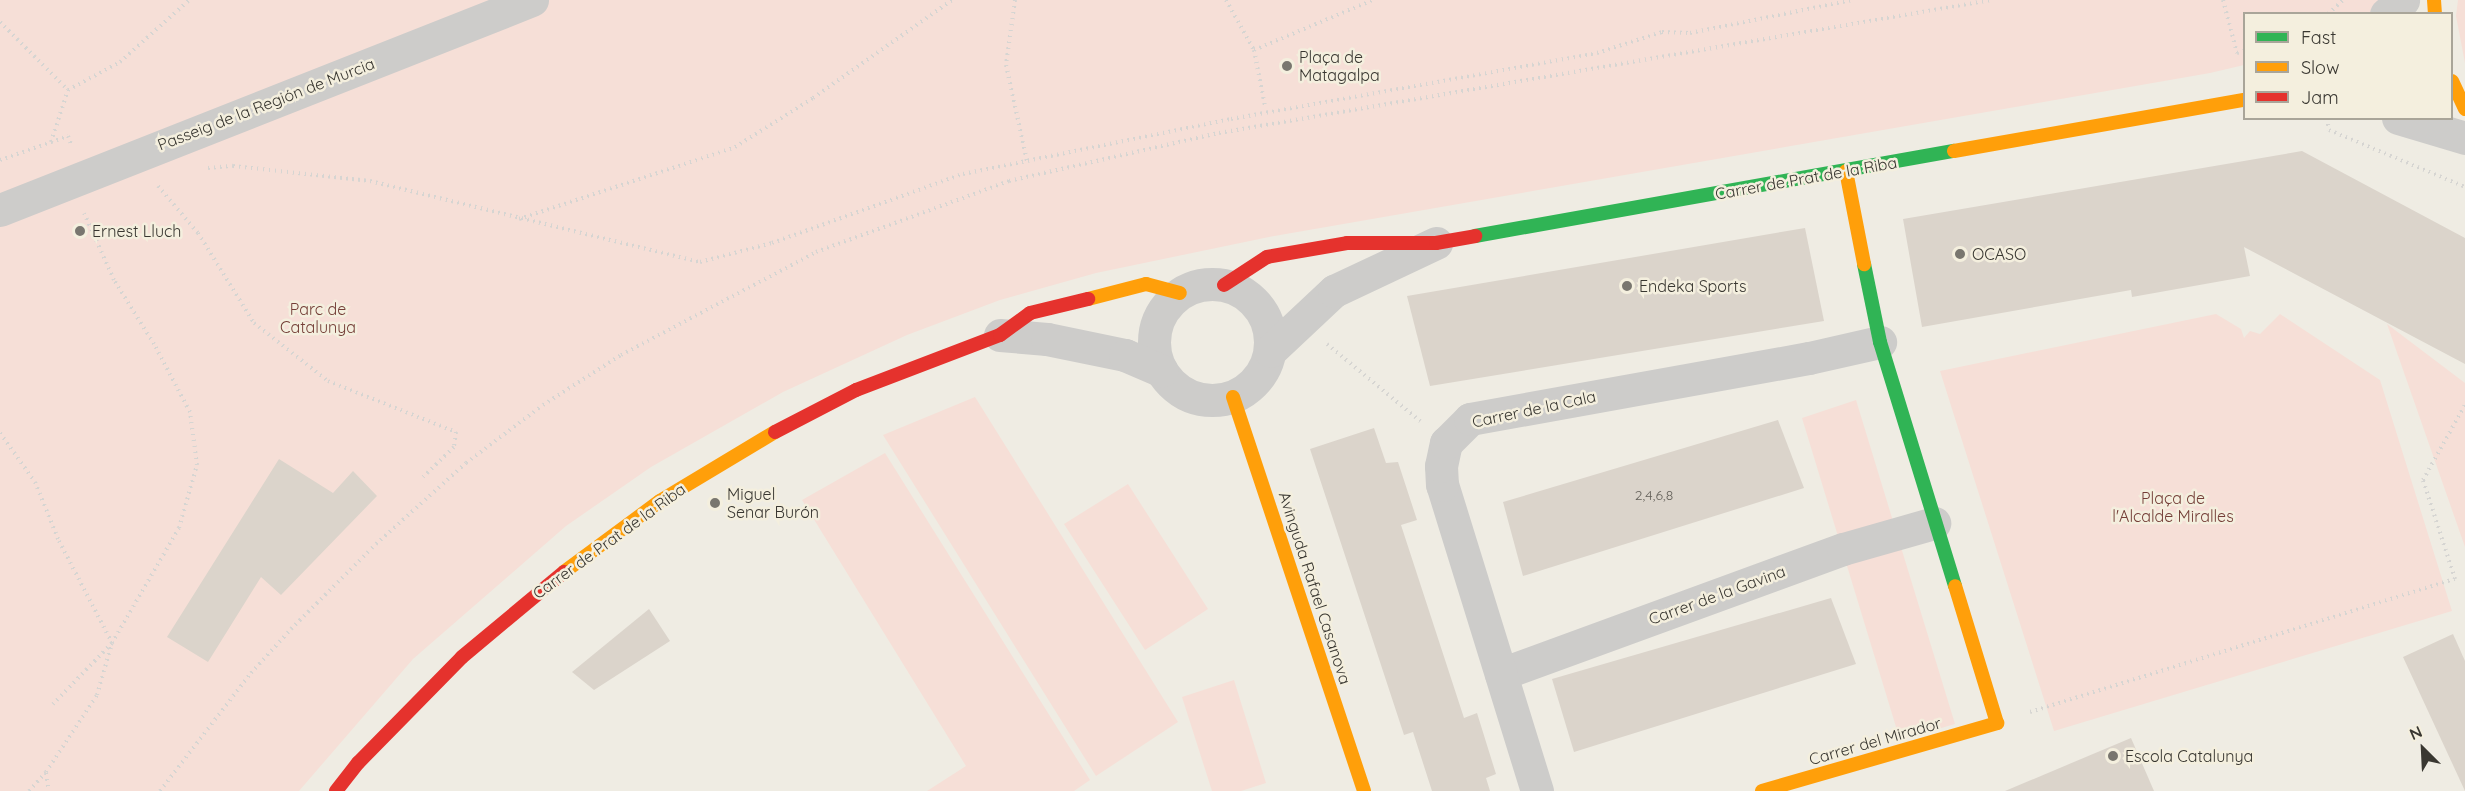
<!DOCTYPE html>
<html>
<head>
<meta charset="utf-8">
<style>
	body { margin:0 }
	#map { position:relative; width:2465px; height:791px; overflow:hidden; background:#efece3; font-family:Quicksand,sans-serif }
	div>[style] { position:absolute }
	.green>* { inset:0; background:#f6dfd7 }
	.building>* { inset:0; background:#dbd4cb }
	.path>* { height:4px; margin-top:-2px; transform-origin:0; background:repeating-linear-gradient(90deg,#d6d5d2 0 1.5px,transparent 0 6px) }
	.street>* { height:33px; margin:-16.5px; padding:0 16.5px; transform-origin:16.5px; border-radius:16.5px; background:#cdccca }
	.street>.ring { margin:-16.5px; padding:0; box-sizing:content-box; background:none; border:33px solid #cdccca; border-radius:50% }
	.fast>* { height:14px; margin:-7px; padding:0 7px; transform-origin:7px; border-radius:7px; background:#30b455 }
	.slow>* { height:14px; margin:-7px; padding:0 7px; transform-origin:7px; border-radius:7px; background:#ff9f0a }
	.jam>* { height:14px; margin:-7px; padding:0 7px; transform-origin:7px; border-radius:7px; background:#e5322d }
	.dots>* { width:16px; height:16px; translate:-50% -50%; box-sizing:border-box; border:3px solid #f4efde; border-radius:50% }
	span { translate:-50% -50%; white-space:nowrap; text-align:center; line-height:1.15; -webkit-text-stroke:5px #f4efde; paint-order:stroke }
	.number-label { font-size:14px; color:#64615a }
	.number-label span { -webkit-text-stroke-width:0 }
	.poi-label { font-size:16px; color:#393731 }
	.left { translate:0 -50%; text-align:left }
	.street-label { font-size:16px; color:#393731 }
	.park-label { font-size:16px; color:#743e37 }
	.legend { position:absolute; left:2243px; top:12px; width:210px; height:108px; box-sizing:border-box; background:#f4efde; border:2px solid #a9a599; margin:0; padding:8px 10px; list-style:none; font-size:18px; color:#393731 }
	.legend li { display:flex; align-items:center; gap:12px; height:30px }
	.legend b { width:30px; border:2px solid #a9a599 }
	.north { position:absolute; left:2393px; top:719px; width:60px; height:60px; -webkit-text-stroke:4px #f4efde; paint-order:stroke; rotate:336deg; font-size:16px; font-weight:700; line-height:24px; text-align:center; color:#393731 }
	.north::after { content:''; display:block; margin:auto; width:21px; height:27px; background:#393731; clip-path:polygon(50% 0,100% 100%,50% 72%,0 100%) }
</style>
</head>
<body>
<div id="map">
	<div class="green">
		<i style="clip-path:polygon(0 0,2384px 0,2370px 13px,2244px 14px,2244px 65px,2210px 73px,1269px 237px,1096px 273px,1000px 300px,907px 335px,783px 392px,651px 467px,566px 526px,413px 659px,299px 791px,0 791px)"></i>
		<i style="clip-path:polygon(2458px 0,2465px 0,2465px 63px,2456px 16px)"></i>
		<i style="clip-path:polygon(2216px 314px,2241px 329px,2244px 338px,2250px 331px,2260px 334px,2280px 314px,2380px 380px,2452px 611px,2054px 731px,1940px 371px)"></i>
		<i style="clip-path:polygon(2387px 324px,2465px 383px,2465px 547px)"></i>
		<i style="clip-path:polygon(975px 397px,1178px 722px,1096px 776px,883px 435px)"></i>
		<i style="clip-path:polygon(1856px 400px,1955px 724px,1900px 740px,1802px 418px)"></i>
		<i style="clip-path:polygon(885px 453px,1090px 780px,1074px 791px,927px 791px,966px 766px,802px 500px)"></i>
		<i style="clip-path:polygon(1128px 484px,1208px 609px,1145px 650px,1064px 524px)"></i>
		<i style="clip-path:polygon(1234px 680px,1266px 783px,1241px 791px,1212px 791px,1182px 697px)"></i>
	</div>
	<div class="building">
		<i style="clip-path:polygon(2302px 151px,2465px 238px,2465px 364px,2244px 247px,2250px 276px,2132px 297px,2131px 290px,1922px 327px,1903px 219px)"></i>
		<i style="clip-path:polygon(1805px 228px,1824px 321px,1430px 386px,1407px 296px)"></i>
		<i style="clip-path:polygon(1778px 420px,1804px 488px,1523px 576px,1503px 502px)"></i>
		<i style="clip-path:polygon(1374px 428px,1386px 463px,1398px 462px,1417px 520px,1401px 525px,1464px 718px,1477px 713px,1496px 774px,1486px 778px,1490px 791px,1432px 791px,1413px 732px,1404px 735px,1310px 449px)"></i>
		<i style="clip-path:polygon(279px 459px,333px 493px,353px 471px,377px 496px,281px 595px,261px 577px,208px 662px,167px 637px)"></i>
		<i style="clip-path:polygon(1831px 598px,1856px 664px,1574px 752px,1552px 679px)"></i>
		<i style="clip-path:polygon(649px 609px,670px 641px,594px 690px,572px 672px)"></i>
		<i style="clip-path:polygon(2453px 634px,2465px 661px,2465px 791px,2403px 657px)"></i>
		<i style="clip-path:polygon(2131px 738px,2154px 791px,2005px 791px)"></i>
	</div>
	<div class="path">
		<i style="left:1015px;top:0;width:66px;rotate:97.9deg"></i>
		<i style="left:1006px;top:65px;width:98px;rotate:77.7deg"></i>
		<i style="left:1226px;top:0;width:57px;rotate:60.8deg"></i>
		<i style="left:1254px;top:50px;width:57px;rotate:78.9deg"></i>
		<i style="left:2223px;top:0;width:55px;rotate:75.2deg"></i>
		<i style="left:2237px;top:53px;width:7px;rotate:-16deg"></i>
		<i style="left:2328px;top:14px;width:21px;rotate:-43deg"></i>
		<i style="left:0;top:22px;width:96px;rotate:45deg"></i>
		<i style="left:1254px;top:50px;width:129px;rotate:-22.8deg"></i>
		<i style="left:2327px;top:118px;width:12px;rotate:81deg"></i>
		<i style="left:2329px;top:130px;width:147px;rotate:22.7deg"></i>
		<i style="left:51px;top:142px;width:55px;rotate:-71.9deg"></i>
		<i style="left:68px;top:90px;width:59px;rotate:-28.3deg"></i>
		<i style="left:120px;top:62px;width:93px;rotate:-41.9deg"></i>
		<i style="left:0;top:160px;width:72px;rotate:-19.4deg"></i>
		<i style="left:68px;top:136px;width:9px;rotate:69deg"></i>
		<i style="left:208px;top:168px;width:25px;rotate:-5deg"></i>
		<i style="left:233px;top:166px;width:138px;rotate:6.2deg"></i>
		<i style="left:370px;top:181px;width:340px;rotate:13.8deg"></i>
		<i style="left:700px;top:262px;width:74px;rotate:-14.8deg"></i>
		<i style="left:772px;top:243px;width:203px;rotate:-19.9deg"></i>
		<i style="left:963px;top:174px;width:274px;rotate:-11.6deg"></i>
		<i style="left:1231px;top:119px;width:372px;rotate:-10.2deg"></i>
		<i style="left:1597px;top:53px;width:68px;rotate:-17.9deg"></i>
		<i style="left:1662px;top:32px;width:28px;rotate:2deg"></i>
		<i style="left:1690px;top:33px;width:165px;rotate:-11.5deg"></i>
		<i style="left:158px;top:186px;width:62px;rotate:49.6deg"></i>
		<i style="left:198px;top:233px;width:106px;rotate:58.1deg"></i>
		<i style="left:254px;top:323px;width:94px;rotate:38.1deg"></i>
		<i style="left:328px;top:381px;width:138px;rotate:21.7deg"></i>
		<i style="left:456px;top:432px;width:15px;rotate:98deg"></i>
		<i style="left:454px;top:447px;width:43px;rotate:135.9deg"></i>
		<i style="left:519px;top:219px;width:228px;rotate:-18.4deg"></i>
		<i style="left:735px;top:147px;width:92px;rotate:-32.1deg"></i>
		<i style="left:813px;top:98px;width:170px;rotate:-35.2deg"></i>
		<i style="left:1327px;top:344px;width:121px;rotate:39.6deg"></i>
		<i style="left:0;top:433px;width:60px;rotate:54.5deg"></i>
		<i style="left:35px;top:482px;width:64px;rotate:67.9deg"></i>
		<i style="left:59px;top:541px;width:115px;rotate:62.5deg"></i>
		<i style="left:112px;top:643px;width:85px;rotate:134deg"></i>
		<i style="left:2030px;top:712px;width:445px;rotate:-17.4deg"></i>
		<i style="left:2455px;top:579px;width:104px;rotate:-107.9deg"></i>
		<i style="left:2423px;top:480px;width:86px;rotate:-60.8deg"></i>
		<i style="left:46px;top:773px;width:18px;rotate:81deg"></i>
		<i style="left:29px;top:791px;width:25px;rotate:-48deg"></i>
		<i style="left:46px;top:772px;width:92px;rotate:-56.5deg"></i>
		<i style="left:97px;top:695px;width:54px;rotate:-73.9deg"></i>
		<i style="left:112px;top:643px;width:133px;rotate:-59.8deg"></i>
		<i style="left:179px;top:528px;width:66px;rotate:-74.1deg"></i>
		<i style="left:197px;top:465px;width:53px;rotate:-97.5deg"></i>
		<i style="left:190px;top:412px;width:77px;rotate:-117.9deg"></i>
		<i style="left:154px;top:344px;width:75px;rotate:-122deg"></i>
		<i style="left:114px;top:280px;width:73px;rotate:-114.1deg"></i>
		<i style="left:160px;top:791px;width:149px;rotate:-52.4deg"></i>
		<i style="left:251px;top:673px;width:59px;rotate:-47.7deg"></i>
		<i style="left:291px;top:629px;width:120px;rotate:-45deg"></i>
		<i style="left:376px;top:544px;width:121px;rotate:-42deg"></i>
		<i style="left:466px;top:463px;width:96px;rotate:-37deg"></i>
		<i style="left:543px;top:405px;width:93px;rotate:-32.7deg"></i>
		<i style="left:621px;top:355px;width:221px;rotate:-27.8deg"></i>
		<i style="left:816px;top:252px;width:206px;rotate:-20.2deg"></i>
		<i style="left:1009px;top:181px;width:215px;rotate:-12.9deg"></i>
		<i style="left:1219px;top:133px;width:783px;rotate:-9.77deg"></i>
	</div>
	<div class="street">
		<i style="left:2386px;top:14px;width:22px;rotate:-39deg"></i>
		<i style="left:2398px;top:118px;width:70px;rotate:16.6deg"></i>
		<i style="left:0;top:210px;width:572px;rotate:-21.54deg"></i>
		<i class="ring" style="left:1154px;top:284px;width:83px;height:83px"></i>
		<i style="left:1000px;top:335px;width:47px;rotate:4.9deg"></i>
		<i style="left:1047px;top:339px;width:80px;rotate:11.6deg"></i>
		<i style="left:1125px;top:355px;width:40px;rotate:23.4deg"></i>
		<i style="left:1270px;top:351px;width:88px;rotate:-43.2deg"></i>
		<i style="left:1334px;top:291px;width:113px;rotate:-25.2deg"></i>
		<i style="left:1501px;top:674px;width:364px;rotate:-20.1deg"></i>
		<i style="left:1843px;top:549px;width:95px;rotate:-15.9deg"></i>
		<i style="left:1537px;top:791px;width:320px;rotate:-107.2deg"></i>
		<i style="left:1442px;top:485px;width:19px;rotate:-93deg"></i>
		<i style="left:1441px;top:466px;width:24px;rotate:-78deg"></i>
		<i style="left:1446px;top:443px;width:34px;rotate:-45deg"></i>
		<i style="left:1470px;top:419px;width:344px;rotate:-10.2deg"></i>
		<i style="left:1809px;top:358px;width:73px;rotate:-12.7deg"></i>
	</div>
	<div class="fast">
		<i style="left:1475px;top:236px;width:486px;rotate:-10.1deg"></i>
		<i style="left:1864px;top:264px;width:80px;rotate:78.4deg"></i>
		<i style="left:1880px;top:342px;width:255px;rotate:72.9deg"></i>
	</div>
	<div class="slow">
		<i style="left:2434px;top:0;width:14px;rotate:86deg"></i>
		<i style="left:2452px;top:81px;width:31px;rotate:65deg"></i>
		<i style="left:1954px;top:151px;width:294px;rotate:-10deg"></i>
		<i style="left:1846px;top:171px;width:95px;rotate:79deg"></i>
		<i style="left:1088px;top:299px;width:60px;rotate:-14.5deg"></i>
		<i style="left:1146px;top:284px;width:35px;rotate:15deg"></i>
		<i style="left:1233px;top:397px;width:415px;rotate:71.6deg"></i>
		<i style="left:564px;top:572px;width:119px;rotate:-36.5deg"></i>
		<i style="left:660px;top:501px;width:134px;rotate:-31deg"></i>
		<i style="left:1762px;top:791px;width:245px;rotate:-16.1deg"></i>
		<i style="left:1997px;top:723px;width:143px;rotate:-107deg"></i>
	</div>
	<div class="jam">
		<i style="left:1224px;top:285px;width:51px;rotate:-33.1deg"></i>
		<i style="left:1267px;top:257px;width:81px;rotate:-9.9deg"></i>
		<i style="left:1347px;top:243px;width:89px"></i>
		<i style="left:1436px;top:243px;width:40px;rotate:-10deg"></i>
		<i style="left:775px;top:432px;width:91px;rotate:-27.4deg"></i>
		<i style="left:856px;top:390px;width:154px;rotate:-20.9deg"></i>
		<i style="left:1000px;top:335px;width:37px;rotate:-36deg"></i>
		<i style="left:1030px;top:313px;width:60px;rotate:-13.6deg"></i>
		<i style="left:336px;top:791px;width:36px;rotate:-52deg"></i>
		<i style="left:358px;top:763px;width:148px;rotate:-45.5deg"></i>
		<i style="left:462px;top:657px;width:133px;rotate:-39.8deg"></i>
	</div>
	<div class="dots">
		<i style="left:1287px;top:66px;background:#79766f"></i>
		<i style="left:80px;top:231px;background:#79766f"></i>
		<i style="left:1960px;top:254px;background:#79766f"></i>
		<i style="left:1627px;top:286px;background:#79766f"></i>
		<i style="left:715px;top:503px;background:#79766f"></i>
		<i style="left:2113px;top:756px;background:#79766f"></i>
	</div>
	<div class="number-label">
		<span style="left:1654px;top:495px">2,4,6,8</span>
	</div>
	<div class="poi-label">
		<span class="left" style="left:1299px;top:66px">Plaça de<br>Matagalpa</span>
		<span class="left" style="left:92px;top:231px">Ernest Lluch</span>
		<span class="left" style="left:1972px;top:254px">OCASO</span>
		<span class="left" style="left:1639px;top:286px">Endeka Sports</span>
		<span class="left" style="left:727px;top:503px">Miguel<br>Senar Burón</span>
		<span class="left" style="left:2125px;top:756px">Escola Catalunya</span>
	</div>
	<div class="street-label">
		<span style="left:266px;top:104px;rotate:-21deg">Passeig de la Región de Murcia</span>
		<span style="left:1806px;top:178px;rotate:-10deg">Carrer de Prat de la Riba</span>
		<span style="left:1534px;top:409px;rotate:-12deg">Carrer de la Cala</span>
		<span style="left:609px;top:541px;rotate:-36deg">Carrer de Prat de la Riba</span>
		<span style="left:1315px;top:588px;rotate:72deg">Avinguda Rafael Casanova</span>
		<span style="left:1717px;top:595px;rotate:-20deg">Carrer de la Gavina</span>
		<span style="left:1875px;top:741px;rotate:-16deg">Carrer del Mirador</span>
	</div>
	<div class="park-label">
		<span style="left:318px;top:318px">Parc de<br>Catalunya</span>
		<span style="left:2173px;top:507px">Plaça de<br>l'Alcalde Miralles</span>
	</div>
	<ul class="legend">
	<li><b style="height:8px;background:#30b455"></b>Fast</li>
	<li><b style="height:8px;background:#ff9f0a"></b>Slow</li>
	<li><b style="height:8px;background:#e5322d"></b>Jam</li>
	</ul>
	<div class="north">N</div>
</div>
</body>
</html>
